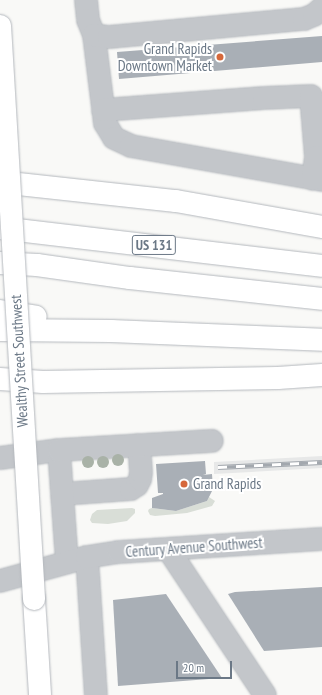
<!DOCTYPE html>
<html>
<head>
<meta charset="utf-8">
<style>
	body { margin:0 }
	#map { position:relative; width:322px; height:695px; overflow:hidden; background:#f9f9f7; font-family:"PT Sans Narrow",sans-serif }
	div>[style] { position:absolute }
	.built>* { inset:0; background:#e7e8e8 }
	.green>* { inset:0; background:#d9ded7 }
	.building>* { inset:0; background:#a9afb6 }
	.roads { filter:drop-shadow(0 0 1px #b4b8bd) drop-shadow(0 0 1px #b4b8bd) }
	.minor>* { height:22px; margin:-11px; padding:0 11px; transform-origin:11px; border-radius:11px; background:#c3c6ca }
	.major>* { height:22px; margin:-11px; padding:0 11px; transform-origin:11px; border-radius:11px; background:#fff }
	.highway>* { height:22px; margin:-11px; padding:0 11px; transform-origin:11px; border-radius:11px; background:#fff }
	.rail>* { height:4.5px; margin-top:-2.25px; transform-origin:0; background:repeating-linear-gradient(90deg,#fff 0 9px,#a3a8ae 0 18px); box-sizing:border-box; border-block:1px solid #a3a8ae }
	.bridges { filter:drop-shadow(0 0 1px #b4b8bd) drop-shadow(0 0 1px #b4b8bd) }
	.major-bridge>* { height:22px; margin:-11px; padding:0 11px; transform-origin:11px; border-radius:11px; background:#fff }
	.trees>* { width:12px; height:12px; margin:-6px; border-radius:50%; background:#a9b2a7 }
	.dots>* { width:11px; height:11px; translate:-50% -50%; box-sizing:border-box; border:2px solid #fff; border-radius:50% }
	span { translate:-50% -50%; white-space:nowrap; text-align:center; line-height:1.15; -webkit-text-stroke:4px #fff; paint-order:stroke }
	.shield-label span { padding:1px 3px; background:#fff; border:1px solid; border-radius:3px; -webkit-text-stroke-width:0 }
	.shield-label { font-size:14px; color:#6b7886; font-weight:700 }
	.poi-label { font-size:15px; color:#6b7886 }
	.right { translate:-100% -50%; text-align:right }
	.left { translate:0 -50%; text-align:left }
	.street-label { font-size:15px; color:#6b7886 }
	.scale { position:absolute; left:176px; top:661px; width:56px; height:18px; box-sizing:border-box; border:2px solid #6b7886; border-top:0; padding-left:5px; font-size:12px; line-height:14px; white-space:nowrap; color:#6b7886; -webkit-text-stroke:3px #fff; paint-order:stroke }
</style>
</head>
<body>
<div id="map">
	<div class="built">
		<i style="clip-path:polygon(322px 456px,322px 468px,214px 474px,214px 462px)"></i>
	</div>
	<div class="green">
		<i style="clip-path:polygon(209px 497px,215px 501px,212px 506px,187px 513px,155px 516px,150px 515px,148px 511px,149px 509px,152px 508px,176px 511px,207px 501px)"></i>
		<i style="clip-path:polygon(132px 508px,135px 509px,135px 513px,127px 521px,108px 524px,92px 523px,90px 520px,92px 514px,97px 510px)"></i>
	</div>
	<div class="building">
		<i style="clip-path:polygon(322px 36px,322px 62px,119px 79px,117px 52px)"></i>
		<i style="clip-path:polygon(205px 461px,206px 474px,203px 475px,212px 474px,213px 489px,207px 501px,176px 511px,152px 508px,152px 498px,163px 494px,163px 493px,158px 493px,156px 464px)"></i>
		<i style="clip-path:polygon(322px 587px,322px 647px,264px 651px,228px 594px,235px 592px)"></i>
		<i style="clip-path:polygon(166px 594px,222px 678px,118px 686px,113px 600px)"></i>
	</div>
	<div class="roads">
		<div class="minor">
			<i style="left:86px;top:0;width:20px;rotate:84deg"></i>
			<i style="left:88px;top:20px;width:16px;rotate:68deg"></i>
			<i style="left:94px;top:35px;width:89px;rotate:82.9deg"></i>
			<i style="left:105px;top:123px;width:17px;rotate:59deg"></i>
			<i style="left:114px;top:138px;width:19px;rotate:25deg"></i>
			<i style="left:131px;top:146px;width:194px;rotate:10.1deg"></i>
			<i style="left:94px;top:35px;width:15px;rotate:8deg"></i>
			<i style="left:109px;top:37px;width:196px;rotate:-5.3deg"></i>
			<i style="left:304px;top:19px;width:11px;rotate:-22deg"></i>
			<i style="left:314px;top:15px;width:11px;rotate:-41deg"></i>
			<i style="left:103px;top:110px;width:161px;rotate:-4.3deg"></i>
			<i style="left:264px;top:98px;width:47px;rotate:-2.4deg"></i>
			<i style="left:311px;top:96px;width:61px;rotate:85.3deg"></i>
			<i style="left:316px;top:157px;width:22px;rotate:98deg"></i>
			<i style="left:0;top:458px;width:60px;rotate:-7.7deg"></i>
			<i style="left:62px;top:494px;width:69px;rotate:-4.1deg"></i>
			<i style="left:131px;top:489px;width:7px;rotate:-34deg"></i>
			<i style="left:137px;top:485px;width:7px;rotate:-63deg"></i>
			<i style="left:140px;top:479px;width:7px;rotate:-82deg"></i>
			<i style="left:141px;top:472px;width:27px;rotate:-94deg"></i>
			<i style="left:168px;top:549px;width:175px;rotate:56.4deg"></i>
			<i style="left:87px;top:557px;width:138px;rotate:86.3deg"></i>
			<i style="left:67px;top:562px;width:112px;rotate:-94.1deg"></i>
			<i style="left:59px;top:450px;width:153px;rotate:-3.4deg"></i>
			<i style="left:0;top:581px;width:90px;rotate:-15.4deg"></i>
			<i style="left:87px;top:557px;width:32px;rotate:-9deg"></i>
			<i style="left:119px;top:552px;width:203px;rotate:-3.7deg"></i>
		</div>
		<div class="major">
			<i style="left:34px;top:599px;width:96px;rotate:86.4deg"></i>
		</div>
		<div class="highway">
			<i style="left:0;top:182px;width:177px;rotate:6.2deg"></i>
			<i style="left:176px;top:201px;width:148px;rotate:10.1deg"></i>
			<i style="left:0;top:228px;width:324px;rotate:6.7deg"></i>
			<i style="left:0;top:263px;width:37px;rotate:3deg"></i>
			<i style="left:37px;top:265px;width:94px;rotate:8deg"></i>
			<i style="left:130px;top:278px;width:193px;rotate:6.2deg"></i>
			<i style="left:0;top:311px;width:36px;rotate:9deg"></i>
			<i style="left:0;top:330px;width:111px;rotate:0.5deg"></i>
			<i style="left:111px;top:331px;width:211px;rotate:2.4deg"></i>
			<i style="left:0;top:379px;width:43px;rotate:4deg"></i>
			<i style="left:43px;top:382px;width:235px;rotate:-1deg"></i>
			<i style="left:278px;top:378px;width:44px;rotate:-3.9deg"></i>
		</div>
	</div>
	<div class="rail">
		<i style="left:218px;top:467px;width:104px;rotate:-2.8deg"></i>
	</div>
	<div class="bridges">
		<div class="major-bridge">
			<i style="left:0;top:26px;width:574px;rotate:86.6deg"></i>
		</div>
	</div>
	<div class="trees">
		<i style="left:118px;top:460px"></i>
		<i style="left:88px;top:462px"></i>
		<i style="left:103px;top:462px"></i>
	</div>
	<div class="dots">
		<i style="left:220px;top:57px;background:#d6683b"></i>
		<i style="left:184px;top:484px;background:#d6683b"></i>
	</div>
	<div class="shield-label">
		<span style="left:154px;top:245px">US 131</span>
	</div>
	<div class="poi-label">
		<span class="right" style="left:212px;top:57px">Grand Rapids<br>Downtown Market</span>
		<span class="left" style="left:193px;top:484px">Grand Rapids</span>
	</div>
	<div class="street-label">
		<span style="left:19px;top:361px;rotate:-93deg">Wealthy Street Southwest</span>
		<span style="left:194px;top:547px;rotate:-4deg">Century Avenue Southwest</span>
	</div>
	<div class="scale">20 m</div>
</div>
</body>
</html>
